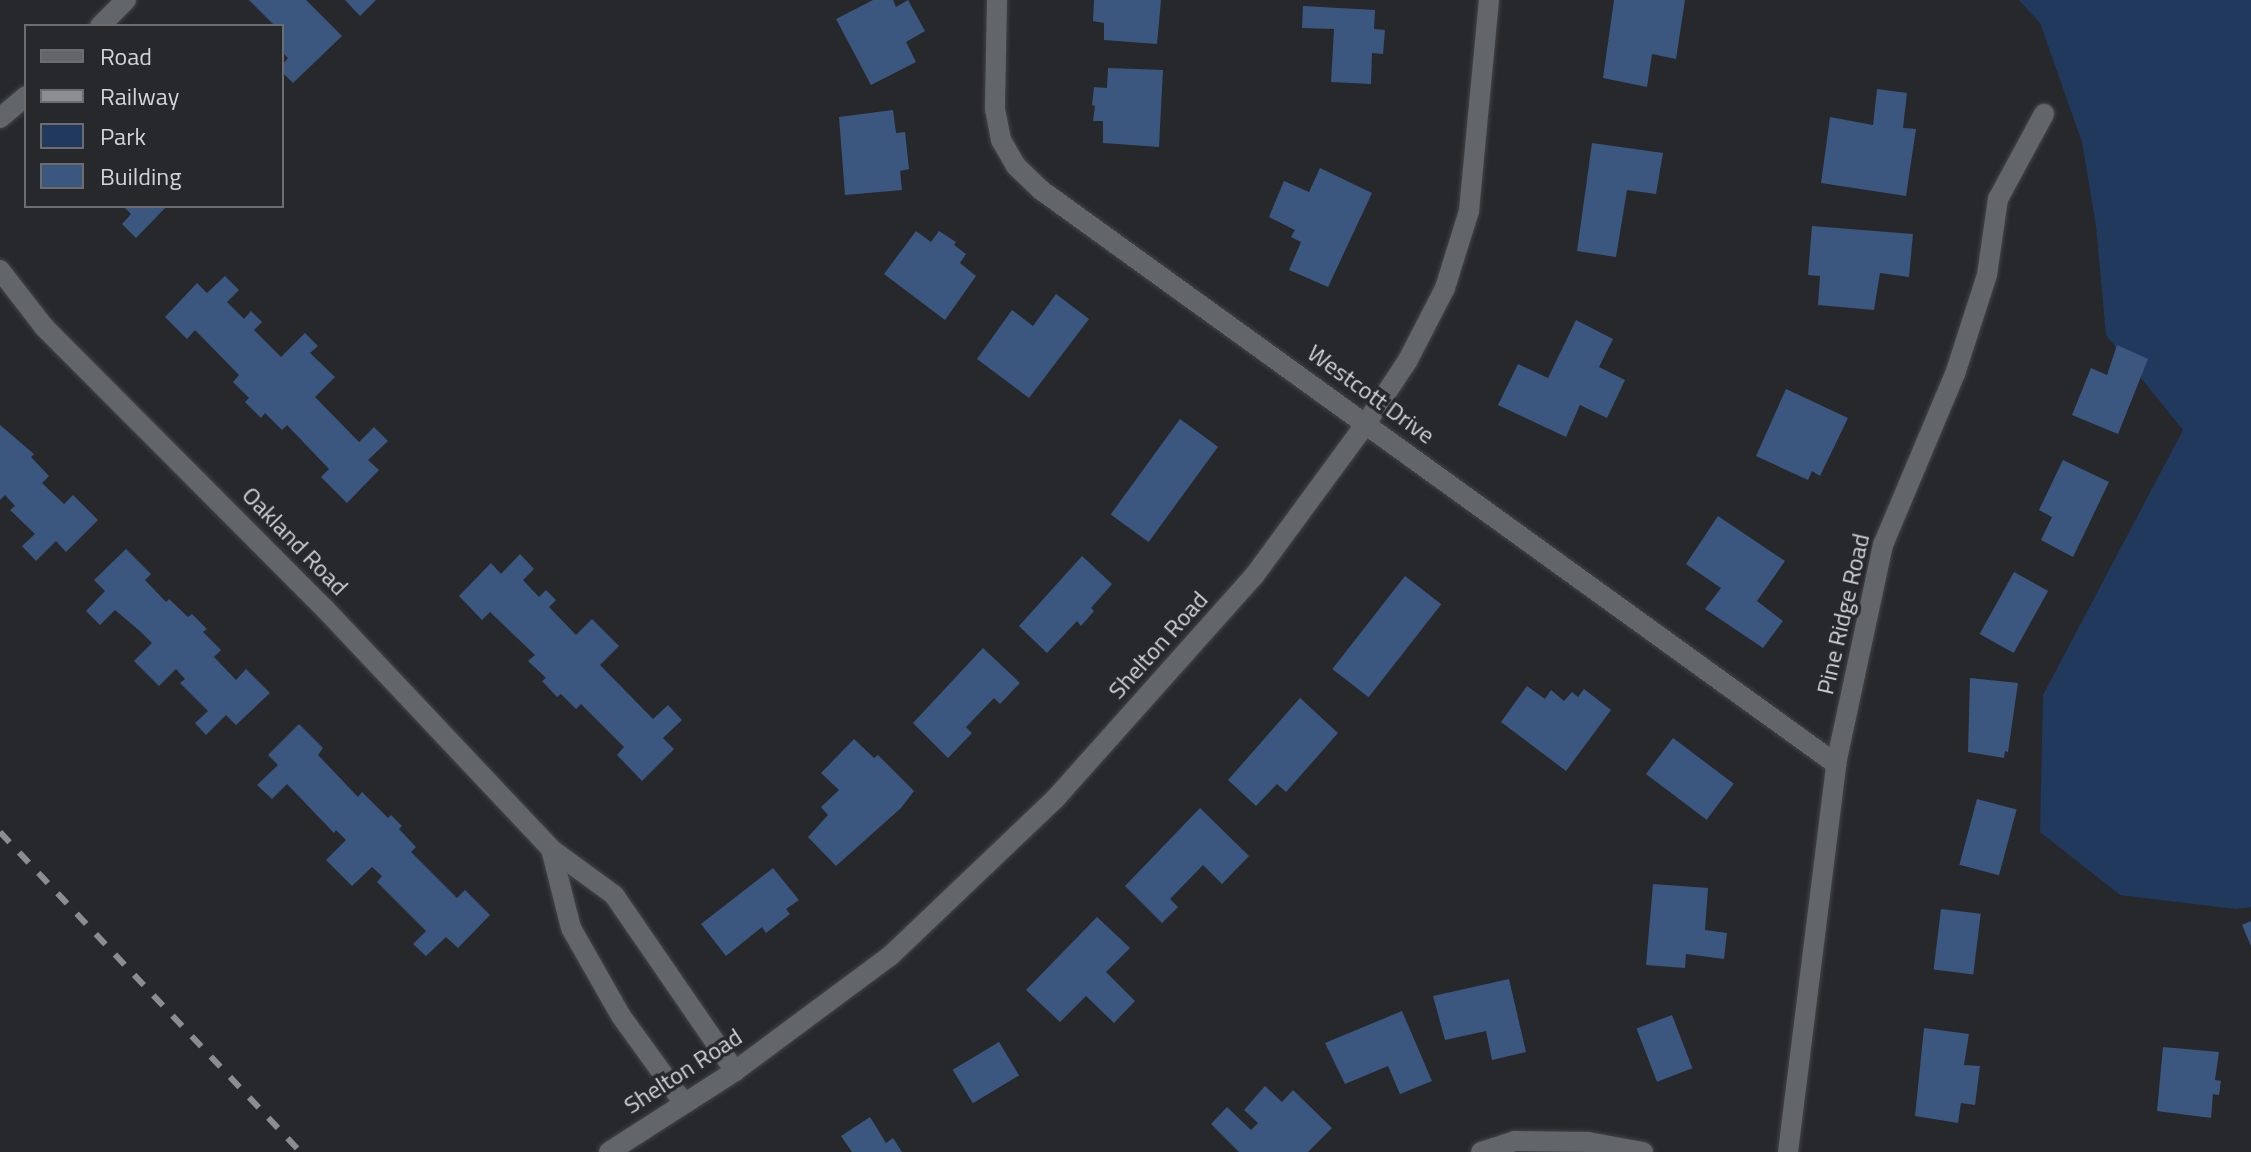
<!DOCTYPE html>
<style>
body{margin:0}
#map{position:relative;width:2251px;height:1152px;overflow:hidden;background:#26282c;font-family:"Titillium Web",sans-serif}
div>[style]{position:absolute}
.green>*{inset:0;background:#21395c}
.building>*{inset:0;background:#3b577f;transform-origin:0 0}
.roads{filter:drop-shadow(0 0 2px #424447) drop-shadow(0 0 2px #424447)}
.minor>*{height:20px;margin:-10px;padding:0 10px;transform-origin:10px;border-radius:10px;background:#626569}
.rail>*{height:6px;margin-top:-3px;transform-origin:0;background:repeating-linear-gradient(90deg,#8c8d91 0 14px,transparent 0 28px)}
span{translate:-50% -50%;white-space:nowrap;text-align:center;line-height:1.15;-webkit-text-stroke:7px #26282c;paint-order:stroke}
.street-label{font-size:24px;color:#d3d4d7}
.legend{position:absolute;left:24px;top:24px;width:260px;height:184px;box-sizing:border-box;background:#26282c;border:2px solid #6b6d70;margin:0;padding:10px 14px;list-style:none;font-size:24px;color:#d3d4d7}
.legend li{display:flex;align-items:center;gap:16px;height:40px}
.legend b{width:40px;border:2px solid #6b6d70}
</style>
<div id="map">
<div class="green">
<div style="clip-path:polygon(2019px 0,2251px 0,2251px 907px,2236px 909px,2120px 895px,2040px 832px,2043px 695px,2183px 430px,2106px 335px,2096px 226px,2082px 142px,2040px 23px)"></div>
</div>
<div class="building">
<div style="clip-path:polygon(249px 0,306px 0,342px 36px,293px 83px,282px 72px,282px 65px,288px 58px,282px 52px,282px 26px,275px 26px)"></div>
<div style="clip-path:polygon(345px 0,376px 0,360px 16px)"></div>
<div style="clip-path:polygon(873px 0,893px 0,896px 7px,908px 0,925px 31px,906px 42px,916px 62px,871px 85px,836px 19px)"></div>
<div style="clip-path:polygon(1094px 0,1161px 0,1157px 44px,1104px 40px,1104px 23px,1093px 21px)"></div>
<div style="clip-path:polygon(1614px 0,1685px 0,1676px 59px,1652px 54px,1647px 87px,1603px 78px)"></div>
<div style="clip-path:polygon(1303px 6px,1375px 10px,1374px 29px,1385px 30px,1383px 54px,1372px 53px,1371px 84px,1331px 82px,1334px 29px,1302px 28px)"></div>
<div style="clip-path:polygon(1108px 68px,1163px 70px,1159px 147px,1103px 143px,1103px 121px,1093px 121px,1095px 106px,1092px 105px,1094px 87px,1107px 88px)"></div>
<div style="clip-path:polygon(1877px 89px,1907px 93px,1903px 128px,1916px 129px,1906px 196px,1821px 183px,1830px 117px,1873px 125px)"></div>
<div style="clip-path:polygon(893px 110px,896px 133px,905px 132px,909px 169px,900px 171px,902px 190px,845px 195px,839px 117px)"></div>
<div style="clip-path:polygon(1592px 143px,1663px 153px,1656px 194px,1627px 190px,1616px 257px,1577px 251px)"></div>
<div style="clip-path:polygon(1320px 168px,1372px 193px,1328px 287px,1289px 270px,1301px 242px,1291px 237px,1295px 230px,1269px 217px,1284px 181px,1309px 192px)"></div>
<div style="clip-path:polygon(123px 206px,167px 206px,136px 238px,122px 224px,131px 214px)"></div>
<div style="clip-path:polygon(1812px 226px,1913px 234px,1909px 277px,1880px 273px,1874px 310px,1818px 305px,1820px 276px,1808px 275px)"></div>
<div style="clip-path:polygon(916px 231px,931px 242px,939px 231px,956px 242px,954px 245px,966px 254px,960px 263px,976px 276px,945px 320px,884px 274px)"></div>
<div style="clip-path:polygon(225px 276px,239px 290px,227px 302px,244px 319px,251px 311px,262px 322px,254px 330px,281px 357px,305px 333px,318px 346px,310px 353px,335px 377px,315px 397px,359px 442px,374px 427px,388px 441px,368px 460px,379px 470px,347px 503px,321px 477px,329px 469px,287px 425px,282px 430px,265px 413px,261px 418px,245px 402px,249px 398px,233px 382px,239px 375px,195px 330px,187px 339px,165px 317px,197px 283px,207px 293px)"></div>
<div style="clip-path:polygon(1056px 294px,1089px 319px,1029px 398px,977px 359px,1012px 310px,1033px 326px)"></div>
<div style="clip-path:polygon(1576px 320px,1613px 339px,1599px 367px,1625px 380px,1607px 418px,1580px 405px,1566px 437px,1498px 405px,1518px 364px,1548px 378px)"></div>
<div style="clip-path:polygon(2117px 345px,2148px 359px,2118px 434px,2072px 415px,2091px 368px,2107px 375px)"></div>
<div style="clip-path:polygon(1786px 389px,1848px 418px,1820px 476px,1812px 471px,1808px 480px,1756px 456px)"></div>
<div style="left:1180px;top:419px;width:47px;height:118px;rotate:36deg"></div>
<div style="clip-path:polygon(0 425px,34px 454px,31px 457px,49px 476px,42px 483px,64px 504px,73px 495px,98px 520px,66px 552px,56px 541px,36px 561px,22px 546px,35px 534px,10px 510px,15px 506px,5px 495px,0 500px)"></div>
<div style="clip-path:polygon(2063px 460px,2109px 482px,2073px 557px,2041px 540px,2052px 517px,2039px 510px)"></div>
<div style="clip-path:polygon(1718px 516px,1785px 561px,1757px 601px,1783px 621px,1763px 648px,1705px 609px,1721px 588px,1686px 564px)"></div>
<div style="clip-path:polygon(126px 549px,151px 574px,145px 580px,166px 602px,169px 599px,188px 617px,192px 614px,207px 629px,203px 632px,221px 650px,214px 657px,236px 680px,246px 669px,270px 693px,236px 725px,226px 715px,206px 735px,195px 723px,208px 711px,180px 683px,185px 679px,176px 669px,159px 686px,134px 661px,152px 643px,141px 632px,115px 610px,100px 625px,86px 611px,105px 591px,94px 580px)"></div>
<div style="clip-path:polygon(520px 554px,534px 569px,523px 580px,539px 597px,546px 590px,556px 600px,549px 607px,576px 635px,592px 619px,619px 646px,600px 665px,653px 719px,668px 705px,682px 720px,663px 738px,674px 749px,642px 781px,617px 755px,624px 747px,581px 704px,576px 709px,561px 694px,557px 697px,542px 681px,546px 678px,528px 661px,535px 655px,490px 612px,482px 620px,459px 596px,491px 563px,501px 574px)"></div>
<div style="clip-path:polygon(1082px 556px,1112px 584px,1091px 608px,1094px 611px,1081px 626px,1077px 621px,1047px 653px,1019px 626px)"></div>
<div style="left:2014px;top:572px;width:39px;height:71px;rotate:29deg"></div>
<div style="left:1405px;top:576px;width:46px;height:118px;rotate:38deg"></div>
<div style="clip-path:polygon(983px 648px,1020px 683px,1000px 704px,994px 698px,966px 727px,972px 733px,948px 758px,913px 723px)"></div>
<div style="clip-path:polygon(1970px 678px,2018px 683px,2008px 752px,2005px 751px,2004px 758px,1968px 752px)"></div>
<div style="clip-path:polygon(1527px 686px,1545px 699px,1551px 690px,1564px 701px,1572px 692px,1578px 697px,1584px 689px,1611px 710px,1566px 771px,1501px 722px)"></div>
<div style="clip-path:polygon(1300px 698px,1338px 733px,1286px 792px,1277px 784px,1256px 806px,1228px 780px)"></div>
<div style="clip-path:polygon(299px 724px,323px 748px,318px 755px,358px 797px,362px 792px,388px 818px,391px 815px,402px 826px,399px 829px,416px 847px,411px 852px,457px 898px,465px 890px,490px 915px,458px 948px,446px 937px,426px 956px,413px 944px,426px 931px,377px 882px,382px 876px,372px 867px,352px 886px,326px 860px,346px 840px,336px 830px,334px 833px,287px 784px,272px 799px,257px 785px,278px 765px,268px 755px)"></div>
<div style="left:1673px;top:738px;width:76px;height:45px;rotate:37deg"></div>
<div style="clip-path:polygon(854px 739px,874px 758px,878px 755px,914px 791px,901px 808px,836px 866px,808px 837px,828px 815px,821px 807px,839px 790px,821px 773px)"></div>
<div style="left:1977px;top:799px;width:41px;height:68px;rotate:15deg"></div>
<div style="clip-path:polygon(1200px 808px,1249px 856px,1222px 884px,1203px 865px,1170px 899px,1178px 907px,1162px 923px,1125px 886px)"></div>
<div style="clip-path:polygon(773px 868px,799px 900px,786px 909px,790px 914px,766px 933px,762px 927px,726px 956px,701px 924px)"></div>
<div style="clip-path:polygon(1653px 884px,1708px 888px,1705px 930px,1727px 933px,1724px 959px,1686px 954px,1685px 968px,1646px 965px)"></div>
<div style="left:1941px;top:909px;width:40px;height:61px;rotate:7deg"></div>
<div style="clip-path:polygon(1097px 917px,1130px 948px,1106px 972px,1135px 1001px,1114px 1023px,1086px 996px,1060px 1022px,1026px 990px)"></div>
<div style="clip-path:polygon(2251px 921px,2251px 946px,2242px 925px)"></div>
<div style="clip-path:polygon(1509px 979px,1526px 1052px,1492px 1060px,1486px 1031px,1445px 1040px,1433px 996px)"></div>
<div style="clip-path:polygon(1402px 1011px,1432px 1081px,1400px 1094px,1388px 1066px,1345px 1084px,1325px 1043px)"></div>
<div style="left:1672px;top:1015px;width:57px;height:38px;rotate:69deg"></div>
<div style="clip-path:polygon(1924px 1028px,1969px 1034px,1964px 1065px,1980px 1066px,1975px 1105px,1961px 1103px,1958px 1123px,1915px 1116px)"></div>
<div style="left:999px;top:1042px;width:39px;height:54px;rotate:59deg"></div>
<div style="clip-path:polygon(2163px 1047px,2219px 1052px,2215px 1080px,2221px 1081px,2219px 1095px,2213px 1094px,2211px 1118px,2157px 1111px)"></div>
<div style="clip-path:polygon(1265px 1086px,1282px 1102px,1293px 1090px,1332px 1128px,1308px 1152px,1239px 1152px,1211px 1124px,1227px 1107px,1251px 1130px,1258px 1123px,1244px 1110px)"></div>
<div style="clip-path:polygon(870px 1117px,886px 1143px,893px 1138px,902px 1152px,852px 1152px,841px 1136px)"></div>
</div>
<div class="roads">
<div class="minor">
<div style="left:997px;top:0;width:109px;rotate:91.1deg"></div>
<div style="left:995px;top:109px;width:32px;rotate:79deg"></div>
<div style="left:1001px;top:140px;width:30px;rotate:60deg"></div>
<div style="left:1016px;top:166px;width:35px;rotate:44deg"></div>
<div style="left:1041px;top:190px;width:981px;rotate:35.83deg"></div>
<div style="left:100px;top:26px;width:37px;rotate:-45deg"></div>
<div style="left:0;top:118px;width:34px;rotate:-40deg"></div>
<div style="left:0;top:270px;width:72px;rotate:52.3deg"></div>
<div style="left:44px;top:327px;width:398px;rotate:45.1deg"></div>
<div style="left:325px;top:609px;width:330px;rotate:46.7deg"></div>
<div style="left:551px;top:849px;width:78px;rotate:36.1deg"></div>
<div style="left:614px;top:895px;width:214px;rotate:55.5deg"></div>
<div style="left:551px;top:849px;width:81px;rotate:75.8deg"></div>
<div style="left:571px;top:928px;width:101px;rotate:60.4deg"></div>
<div style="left:621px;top:1016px;width:106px;rotate:54.2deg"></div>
<div style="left:609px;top:1152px;width:150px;rotate:-32.7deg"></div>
<div style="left:735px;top:1071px;width:193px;rotate:-36.6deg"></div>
<div style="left:890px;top:956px;width:229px;rotate:-43.6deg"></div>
<div style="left:1056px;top:798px;width:297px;rotate:-48.3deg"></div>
<div style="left:1254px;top:576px;width:191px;rotate:-53.7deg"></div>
<div style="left:1367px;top:422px;width:74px;rotate:-56.5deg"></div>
<div style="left:1408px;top:360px;width:81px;rotate:-62.8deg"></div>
<div style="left:1445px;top:288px;width:81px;rotate:-72.7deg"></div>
<div style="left:1469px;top:211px;width:212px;rotate:-84.6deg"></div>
<div style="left:1481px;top:1152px;width:35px;rotate:-18deg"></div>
<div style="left:1514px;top:1141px;width:74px;rotate:0.8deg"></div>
<div style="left:1588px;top:1142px;width:56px;rotate:10.3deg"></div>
<div style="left:1788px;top:1152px;width:391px;rotate:-82.9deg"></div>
<div style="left:1836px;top:764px;width:224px;rotate:-77.9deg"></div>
<div style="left:1883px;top:545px;width:186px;rotate:-67.2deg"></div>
<div style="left:1955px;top:374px;width:104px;rotate:-72.1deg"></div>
<div style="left:1987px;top:275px;width:77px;rotate:-81.8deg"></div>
<div style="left:1998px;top:199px;width:97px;rotate:-61.6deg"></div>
</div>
</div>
<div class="rail">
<div style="left:0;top:832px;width:439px;rotate:46.8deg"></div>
</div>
<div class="street-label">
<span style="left:1371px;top:394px;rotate:36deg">Westcott Drive</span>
<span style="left:295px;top:541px;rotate:46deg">Oakland Road</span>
<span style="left:1843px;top:614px;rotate:-77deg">Pine Ridge Road</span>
<span style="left:1158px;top:645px;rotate:-48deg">Shelton Road</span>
<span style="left:683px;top:1071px;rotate:-33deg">Shelton Road</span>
</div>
<ul class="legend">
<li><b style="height:10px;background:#626569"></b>Road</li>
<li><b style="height:10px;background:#8c8d91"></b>Railway</li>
<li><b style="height:22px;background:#21395c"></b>Park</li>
<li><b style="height:22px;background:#3b577f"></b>Building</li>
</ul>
</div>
